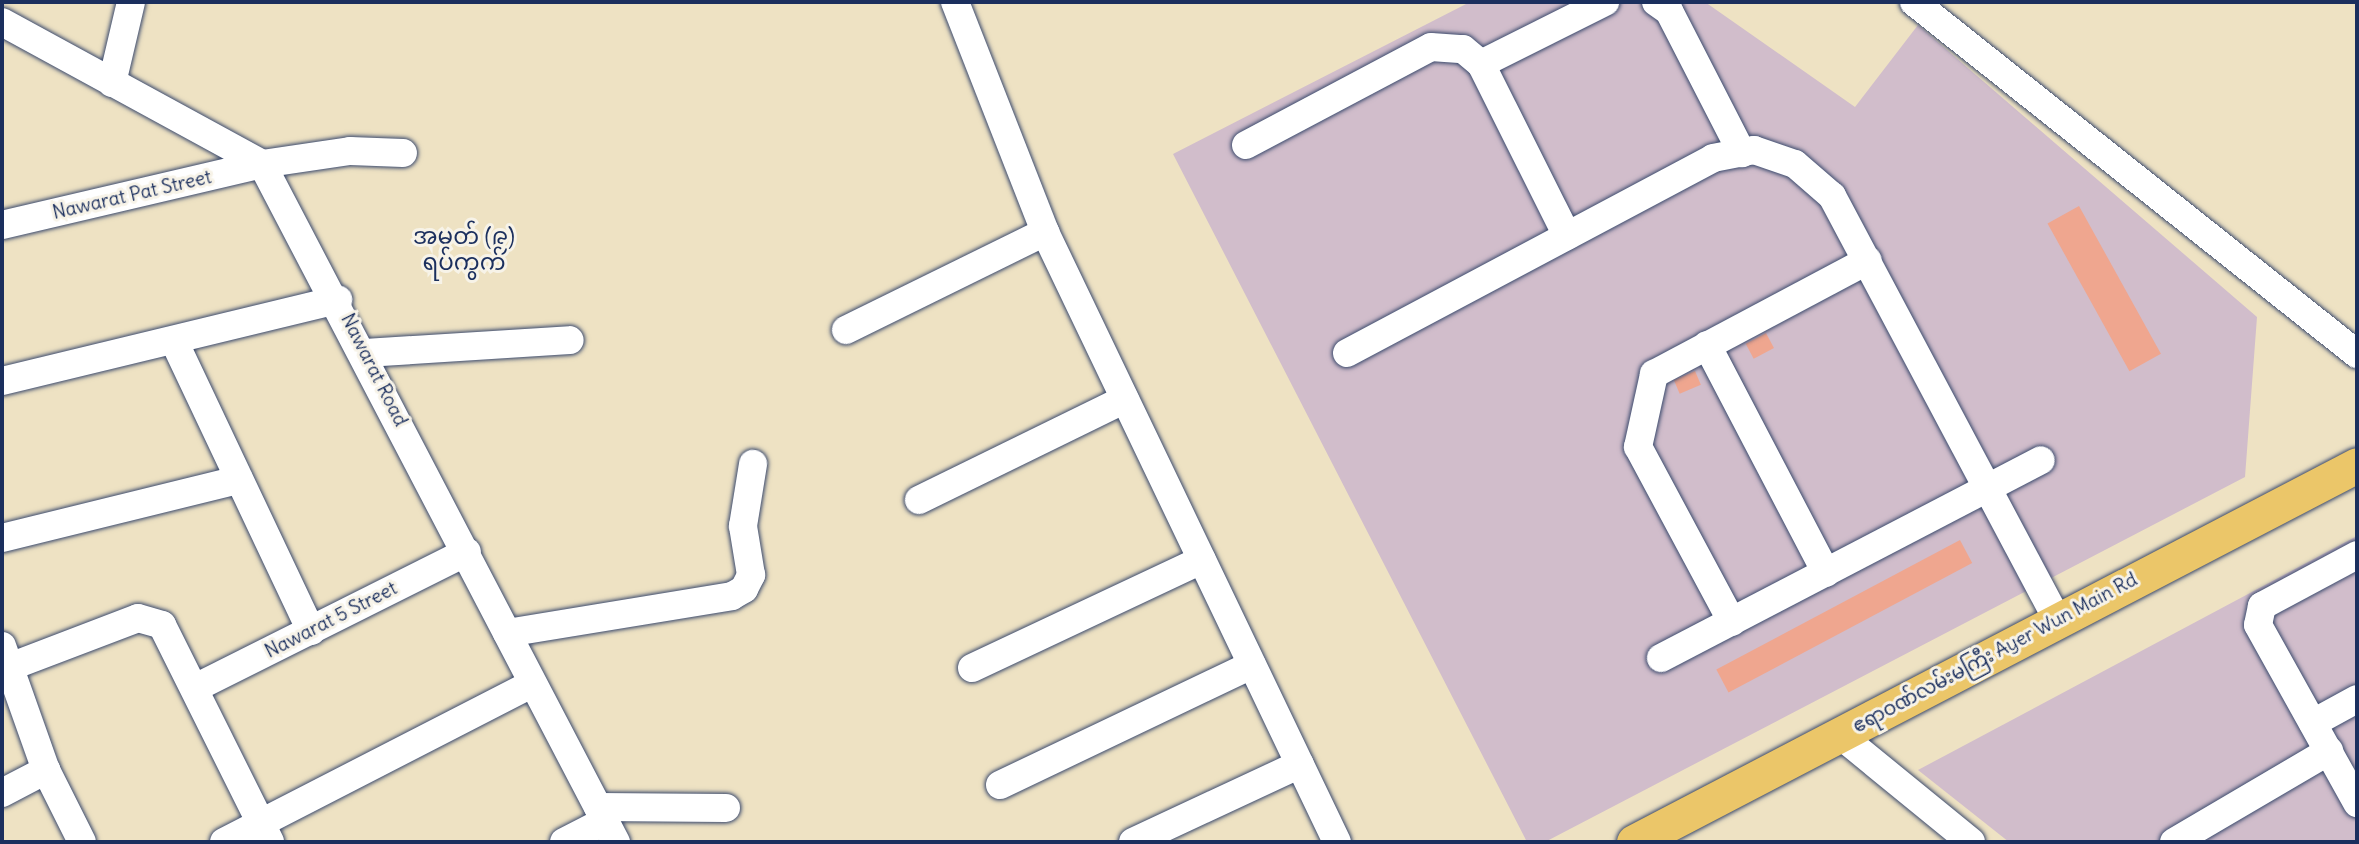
<!DOCTYPE html>
<meta charset="utf-8">
<style>
body{margin:0}
#map{position:relative;width:2359px;height:844px;overflow:hidden;background:#eee2c3;font-family:Delius,"Noto Sans Myanmar",sans-serif}
div>[style]{position:absolute}
.industrial>*{inset:0;background:#d1bdcb}
.building>*{inset:0;background:#efa68f;transform-origin:0 0}
.roads{filter:drop-shadow(0 0 2px #3b4a6d) drop-shadow(0 0 2px #3b4a6d)}
.minor>*{height:28px;margin:-14px;padding:0 14px;transform-origin:14px;border-radius:14px;background:#fff}
.major>*{height:35px;margin:-17.5px;padding:0 17.5px;transform-origin:17.5px;border-radius:17.5px;background:#ebc669}
span{translate:-50% -50%;white-space:nowrap;text-align:center;line-height:1.15;-webkit-text-stroke:6px #f7f3e8;paint-order:stroke}
.street-label{font-size:19px;color:#1b2f5e}
.quarter-label{font-size:23px;color:#1b2f5e}
.frame{position:absolute;inset:0;border:4px solid #1b2f5e;pointer-events:none}
</style>
<div id="map">
<div class="industrial">
<div style="clip-path:polygon(1470px 2px,1705px 2px,1855px 107px,1918px 25px,2257px 317px,2245px 477px,1545px 842px,1527px 842px,1173px 154px)"></div>
<div style="clip-path:polygon(2357px 536px,2357px 842px,2009px 842px,1918px 770px)"></div>
</div>
<div class="building">
<div style="left:2079px;top:206px;width:169px;height:36px;rotate:61deg"></div>
<div style="left:1766px;top:333px;width:17px;height:23px;rotate:62deg"></div>
<div style="left:1695px;top:371px;width:15px;height:23px;rotate:67deg"></div>
<div style="left:1960px;top:540px;width:26px;height:276px;rotate:62deg"></div>
</div>
<div class="roads">
<div class="minor">
<div style="left:955px;top:2px;width:247px;rotate:68.6deg"></div>
<div style="left:1045px;top:232px;width:676px;rotate:64.42deg"></div>
<div style="left:1656px;top:2px;width:16px;rotate:35deg"></div>
<div style="left:1669px;top:11px;width:160px;rotate:62.8deg"></div>
<div style="left:1914px;top:2px;width:566px;rotate:38.47deg"></div>
<div style="left:2px;top:22px;width:296px;rotate:28.6deg"></div>
<div style="left:262px;top:164px;width:765px;rotate:62.43deg"></div>
<div style="left:1481px;top:64px;width:139px;rotate:-26.6deg"></div>
<div style="left:112px;top:83px;width:83px;rotate:-76.8deg"></div>
<div style="left:1246px;top:145px;width:209px;rotate:-27.9deg"></div>
<div style="left:1431px;top:47px;width:32px;rotate:4deg"></div>
<div style="left:1463px;top:49px;width:23px;rotate:40deg"></div>
<div style="left:1481px;top:64px;width:192px;rotate:63.4deg"></div>
<div style="left:2px;top:225px;width:267px;rotate:-13.2deg"></div>
<div style="left:262px;top:164px;width:89px;rotate:-8.4deg"></div>
<div style="left:350px;top:151px;width:53px;rotate:2.2deg"></div>
<div style="left:846px;top:330px;width:222px;rotate:-26.2deg"></div>
<div style="left:174px;top:341px;width:321px;rotate:64.7deg"></div>
<div style="left:1707px;top:345px;width:257px;rotate:62.4deg"></div>
<div style="left:365px;top:353px;width:205px;rotate:-3.6deg"></div>
<div style="left:1347px;top:353px;width:415px;rotate:-28deg"></div>
<div style="left:1713px;top:158px;width:42px;rotate:-11deg"></div>
<div style="left:1754px;top:150px;width:43px;rotate:18.9deg"></div>
<div style="left:1795px;top:164px;width:49px;rotate:40.9deg"></div>
<div style="left:1832px;top:196px;width:479px;rotate:62deg"></div>
<div style="left:2px;top:381px;width:346px;rotate:-13.6deg"></div>
<div style="left:919px;top:500px;width:229px;rotate:-26.1deg"></div>
<div style="left:2px;top:538px;width:244px;rotate:-13.8deg"></div>
<div style="left:2357px;top:555px;width:108px;rotate:151.8deg"></div>
<div style="left:2262px;top:606px;width:19px;rotate:102deg"></div>
<div style="left:2258px;top:625px;width:204px;rotate:60.9deg"></div>
<div style="left:1732px;top:622px;width:199px;rotate:-118.2deg"></div>
<div style="left:1638px;top:447px;width:75px;rotate:-77.6deg"></div>
<div style="left:1654px;top:374px;width:242px;rotate:-28deg"></div>
<div style="left:507px;top:633px;width:228px;rotate:-9.3deg"></div>
<div style="left:732px;top:596px;width:14px;rotate:-30deg"></div>
<div style="left:744px;top:589px;width:16px;rotate:-63deg"></div>
<div style="left:751px;top:575px;width:50px;rotate:-99.3deg"></div>
<div style="left:743px;top:526px;width:63px;rotate:-80.8deg"></div>
<div style="left:2px;top:646px;width:132px;rotate:70.5deg"></div>
<div style="left:46px;top:770px;width:80px;rotate:63.4deg"></div>
<div style="left:1661px;top:658px;width:428px;rotate:-27.5deg"></div>
<div style="left:7px;top:668px;width:140px;rotate:-20.9deg"></div>
<div style="left:138px;top:618px;width:25px;rotate:16deg"></div>
<div style="left:162px;top:625px;width:242px;rotate:63.5deg"></div>
<div style="left:972px;top:668px;width:254px;rotate:-25.2deg"></div>
<div style="left:195px;top:688px;width:304px;rotate:-26.6deg"></div>
<div style="left:2313px;top:723px;width:50px;rotate:-28.6deg"></div>
<div style="left:1840px;top:735px;width:169px;rotate:39.2deg"></div>
<div style="left:1000px;top:785px;width:279px;rotate:-25.5deg"></div>
<div style="left:2px;top:793px;width:50px;rotate:-27.6deg"></div>
<div style="left:598px;top:807px;width:128px;rotate:0.4deg"></div>
<div style="left:224px;top:842px;width:346px;rotate:-27.2deg"></div>
<div style="left:564px;top:842px;width:46px;rotate:-27.1deg"></div>
<div style="left:1133px;top:842px;width:184px;rotate:-25deg"></div>
<div style="left:2174px;top:842px;width:180px;rotate:-30.4deg"></div>
</div>
<div class="major">
<div style="left:1634px;top:842px;width:815px;rotate:-27.54deg"></div>
</div>
</div>
<div class="street-label">
<span style="left:132px;top:195px;rotate:-13deg">Nawarat Pat Street</span>
<span style="left:374px;top:370px;rotate:63deg">Nawarat Road</span>
<span style="left:331px;top:620px;rotate:-27deg">Nawarat 5 Street</span>
<span style="left:1995px;top:653px;rotate:-28deg">ဧရာဝဏ်လမ်းမကြီး Ayer Wun Main Rd</span>
</div>
<div class="quarter-label">
<span style="left:464px;top:249px">အမှတ် (၉)<br>ရပ်ကွက်</span>
</div>
<div class="frame"></div>
</div>
